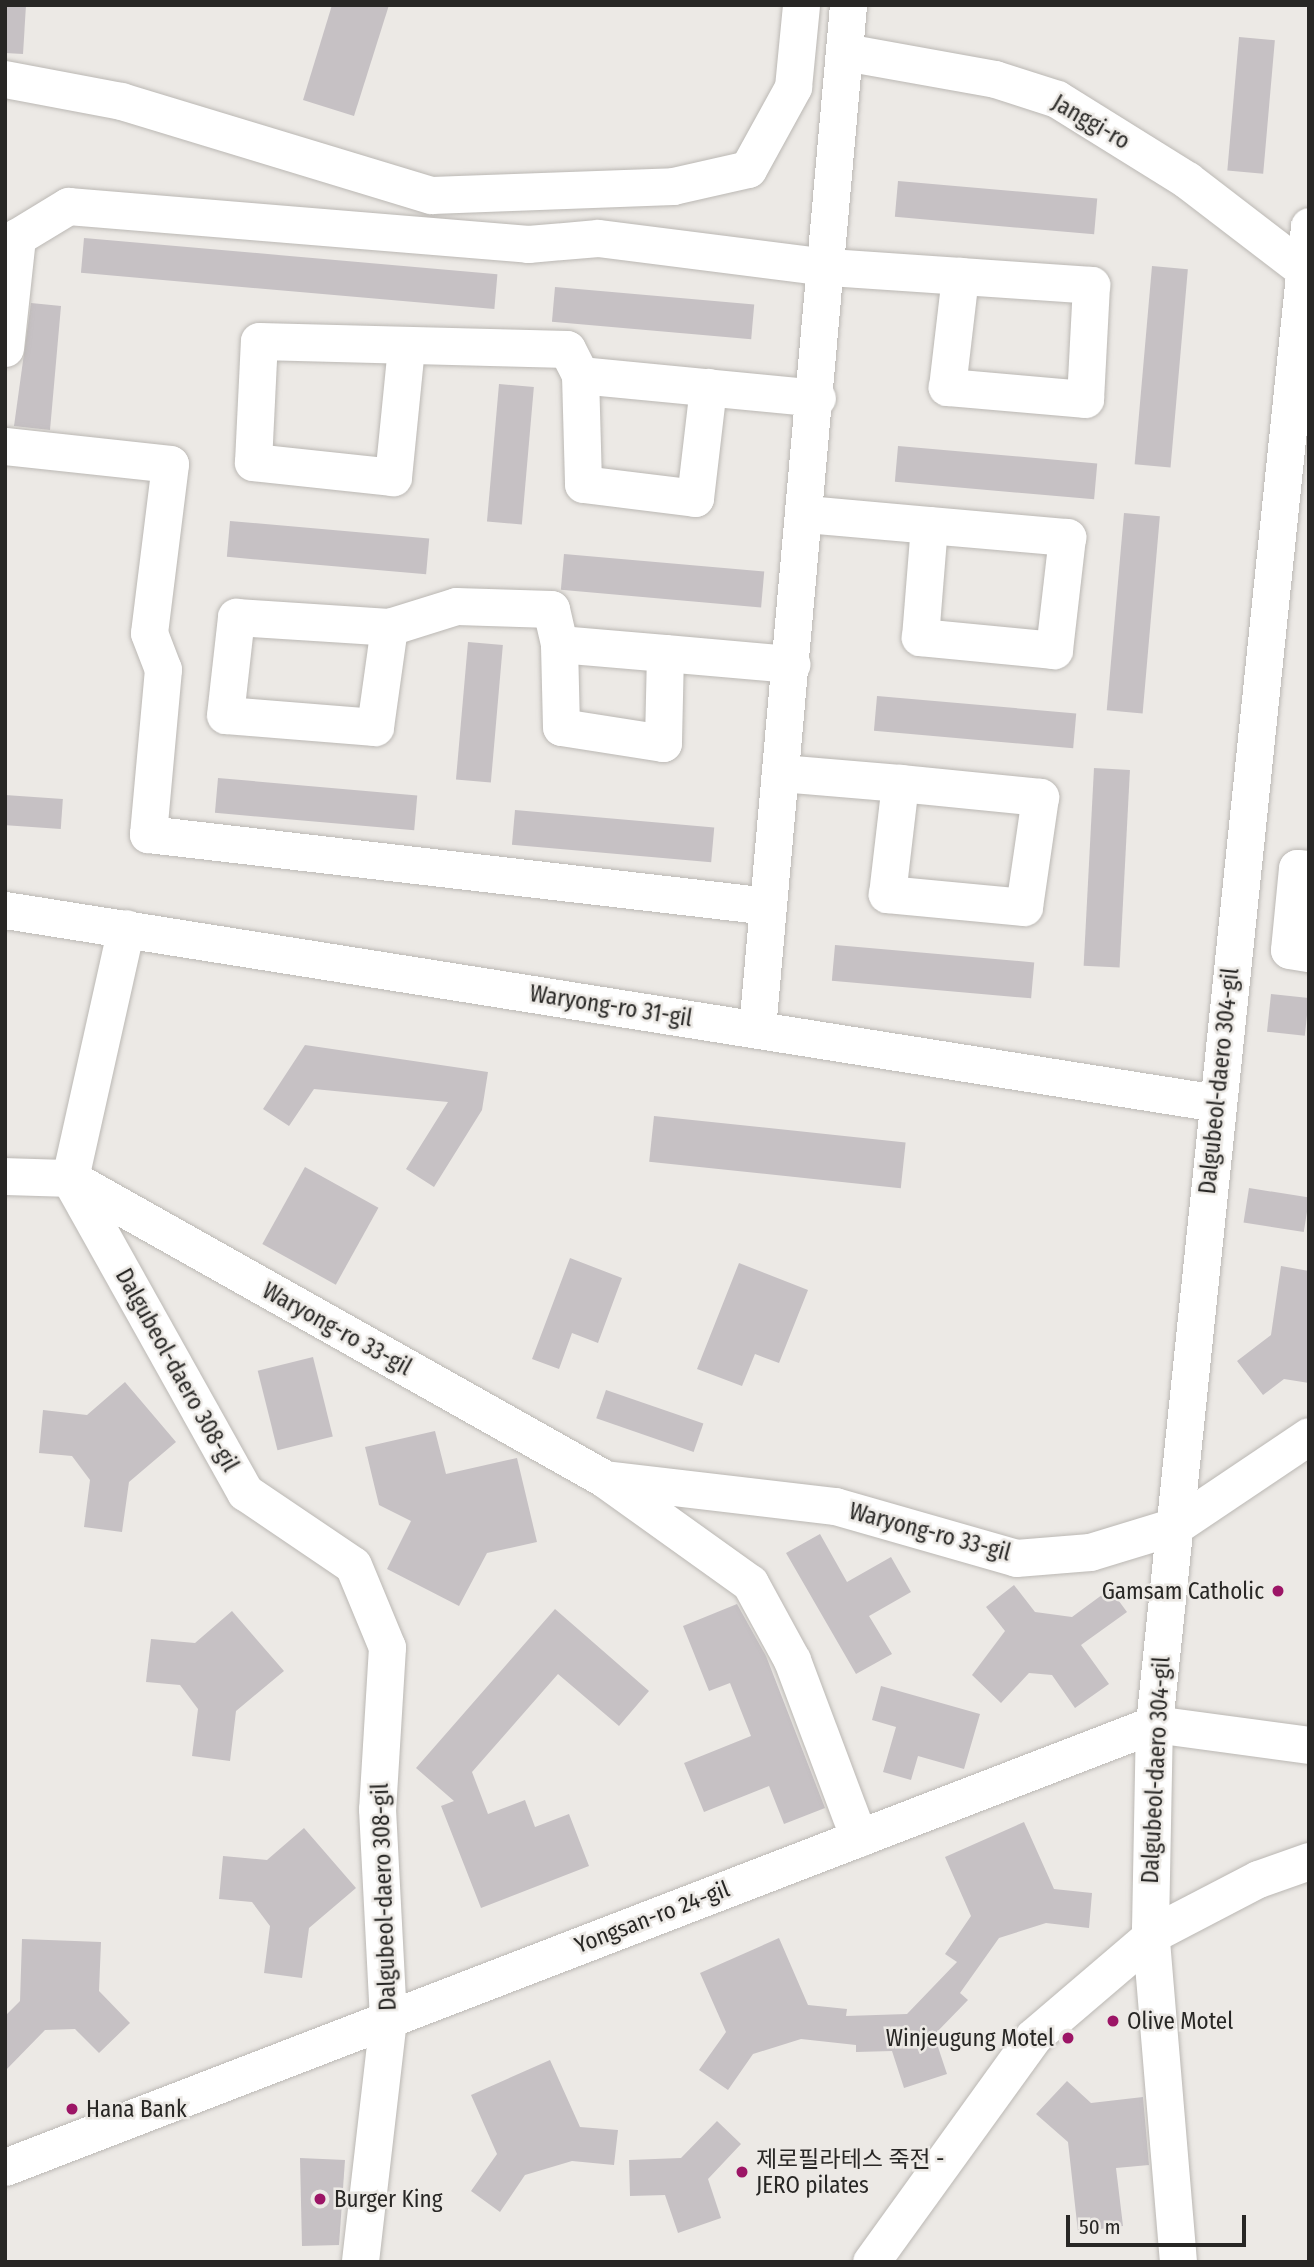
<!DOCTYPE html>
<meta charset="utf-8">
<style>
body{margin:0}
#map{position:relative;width:1314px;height:2267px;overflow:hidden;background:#ece9e5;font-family:"Fira Sans Condensed","Noto Sans KR",sans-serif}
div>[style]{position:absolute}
.building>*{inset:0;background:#c6c1c4;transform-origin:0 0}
.roads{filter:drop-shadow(0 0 2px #bbb8b4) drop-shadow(0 0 2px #bbb8b4)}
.minor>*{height:37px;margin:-18.5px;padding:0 18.5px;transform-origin:18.5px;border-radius:18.5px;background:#fff}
.dots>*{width:19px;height:19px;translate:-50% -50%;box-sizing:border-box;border:4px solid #ece9e5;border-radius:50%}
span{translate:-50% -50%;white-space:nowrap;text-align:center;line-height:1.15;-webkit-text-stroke:5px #ece9e5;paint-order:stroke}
.street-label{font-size:23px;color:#282725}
.poi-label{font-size:23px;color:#282725}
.right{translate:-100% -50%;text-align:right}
.left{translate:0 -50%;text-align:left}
.frame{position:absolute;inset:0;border:7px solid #282725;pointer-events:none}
.scale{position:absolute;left:1066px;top:2215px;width:180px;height:32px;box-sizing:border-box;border:4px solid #282725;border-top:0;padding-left:9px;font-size:21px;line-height:24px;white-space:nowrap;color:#282725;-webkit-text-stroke:5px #ece9e5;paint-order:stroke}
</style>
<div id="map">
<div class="building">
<div style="clip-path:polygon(5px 5px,26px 5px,23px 54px,5px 53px)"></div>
<div style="clip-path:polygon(332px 5px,389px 5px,354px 116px,303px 100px)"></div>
<div style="left:1239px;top:37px;width:36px;height:134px;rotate:5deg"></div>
<div style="left:898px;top:181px;width:200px;height:36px;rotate:5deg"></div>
<div style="left:84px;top:238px;width:415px;height:35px;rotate:5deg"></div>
<div style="left:1152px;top:266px;width:36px;height:199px;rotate:5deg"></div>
<div style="left:555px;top:287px;width:200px;height:35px;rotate:5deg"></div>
<div style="clip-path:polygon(31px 303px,61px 306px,50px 430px,14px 426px)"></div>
<div style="left:499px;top:384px;width:35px;height:138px;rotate:5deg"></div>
<div style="left:898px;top:446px;width:200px;height:36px;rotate:5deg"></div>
<div style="left:1124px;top:513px;width:36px;height:198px;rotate:5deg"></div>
<div style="left:230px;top:521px;width:200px;height:36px;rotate:5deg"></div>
<div style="left:564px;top:554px;width:201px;height:36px;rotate:5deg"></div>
<div style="left:468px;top:642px;width:35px;height:138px;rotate:5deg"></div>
<div style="left:877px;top:696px;width:200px;height:35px;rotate:5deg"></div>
<div style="left:1094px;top:768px;width:36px;height:198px;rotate:3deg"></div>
<div style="left:218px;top:778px;width:200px;height:35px;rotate:5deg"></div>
<div style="left:5px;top:795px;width:58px;height:30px;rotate:4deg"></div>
<div style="left:515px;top:810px;width:200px;height:35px;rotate:5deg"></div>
<div style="left:835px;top:945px;width:200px;height:36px;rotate:5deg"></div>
<div style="left:1271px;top:994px;width:38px;height:38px;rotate:6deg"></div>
<div style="clip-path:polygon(305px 1045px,488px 1072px,482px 1110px,434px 1187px,406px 1169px,448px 1102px,314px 1089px,289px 1126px,263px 1109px)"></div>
<div style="left:654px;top:1116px;width:253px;height:46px;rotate:6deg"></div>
<div style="left:305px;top:1167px;width:84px;height:88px;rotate:29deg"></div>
<div style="left:1249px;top:1188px;width:61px;height:35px;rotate:9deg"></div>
<div style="clip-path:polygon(570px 1258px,622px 1278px,598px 1343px,572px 1333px,559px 1369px,532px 1359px)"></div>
<div style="clip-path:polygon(739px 1263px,808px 1290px,779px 1363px,755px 1354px,742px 1386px,697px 1369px)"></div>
<div style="clip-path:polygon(1281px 1266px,1309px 1271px,1309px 1383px,1284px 1379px,1263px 1395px,1237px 1361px,1271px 1335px)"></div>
<div style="left:313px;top:1357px;width:82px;height:57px;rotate:76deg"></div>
<div style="clip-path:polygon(125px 1382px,176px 1442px,129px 1482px,122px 1532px,84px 1527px,90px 1480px,72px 1456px,39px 1453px,43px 1410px,87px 1415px)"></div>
<div style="left:606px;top:1390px;width:103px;height:30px;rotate:19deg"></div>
<div style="clip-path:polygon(435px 1431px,446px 1474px,517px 1458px,537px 1542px,487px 1553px,459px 1606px,387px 1569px,411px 1521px,379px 1505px,365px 1447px)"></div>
<div style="clip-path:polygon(820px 1534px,847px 1582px,891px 1557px,911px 1592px,869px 1616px,892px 1654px,856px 1674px,786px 1553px)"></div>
<div style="clip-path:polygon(1014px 1585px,1035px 1612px,1072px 1617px,1110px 1589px,1127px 1612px,1081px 1645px,1109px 1684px,1075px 1708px,1052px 1675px,1029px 1673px,1001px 1703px,972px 1675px,1005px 1631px,986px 1607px)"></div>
<div style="clip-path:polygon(737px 1604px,766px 1656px,825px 1808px,784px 1824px,769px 1786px,704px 1812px,684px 1763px,751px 1736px,730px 1683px,709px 1691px,683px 1626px)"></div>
<div style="clip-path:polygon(555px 1609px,649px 1691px,619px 1726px,558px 1674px,472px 1772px,488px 1814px,525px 1800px,535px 1827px,569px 1814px,589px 1866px,481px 1908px,441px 1806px,454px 1801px,416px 1768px)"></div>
<div style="clip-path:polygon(232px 1611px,284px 1671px,236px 1711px,230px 1761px,192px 1756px,198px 1709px,180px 1685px,146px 1682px,151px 1639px,195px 1643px)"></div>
<div style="clip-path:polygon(881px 1686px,980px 1714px,964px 1769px,918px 1756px,911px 1780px,883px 1772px,896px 1727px,872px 1720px)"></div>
<div style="clip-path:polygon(1024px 1822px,1054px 1889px,1092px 1893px,1089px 1928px,1046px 1923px,999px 1938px,960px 1993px,968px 2000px,934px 2035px,947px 2074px,904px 2088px,892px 2051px,856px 2052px,856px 2045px,801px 2039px,753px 2054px,728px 2090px,699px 2070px,726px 2032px,700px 1973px,779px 1938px,808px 2005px,847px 2009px,846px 2016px,907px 2014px,957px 1962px,945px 1954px,971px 1916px,945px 1857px)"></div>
<div style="clip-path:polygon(304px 1828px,356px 1888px,309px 1928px,302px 1978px,264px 1973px,270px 1926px,252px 1902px,219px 1899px,223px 1856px,267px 1860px)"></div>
<div style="clip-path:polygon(22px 1939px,101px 1942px,99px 1991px,130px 2023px,99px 2053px,75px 2029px,45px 2030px,5px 2071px,5px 2016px,20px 2001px)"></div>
<div style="clip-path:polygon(550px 2060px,580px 2127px,618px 2130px,614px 2165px,572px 2161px,525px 2175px,500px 2212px,471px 2191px,497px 2154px,471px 2095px)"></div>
<div style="clip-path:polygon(1067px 2081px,1091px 2103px,1143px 2097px,1149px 2165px,1116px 2168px,1123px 2226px,1078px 2232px,1068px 2142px,1036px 2114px)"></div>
<div style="clip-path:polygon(717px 2121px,741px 2144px,708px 2179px,721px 2218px,678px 2233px,665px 2195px,630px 2196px,629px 2160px,681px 2158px)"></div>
<div style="clip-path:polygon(300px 2158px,345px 2160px,339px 2245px,302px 2246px)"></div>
</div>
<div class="roads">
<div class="minor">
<div style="left:845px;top:52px;width:152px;rotate:10.2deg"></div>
<div style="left:995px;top:79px;width:65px;rotate:17.9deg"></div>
<div style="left:1057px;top:99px;width:153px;rotate:31.9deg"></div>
<div style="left:1187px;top:180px;width:146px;rotate:37.5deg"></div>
<div style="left:5px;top:79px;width:118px;rotate:10.7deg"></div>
<div style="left:121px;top:101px;width:324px;rotate:16.9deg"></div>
<div style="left:431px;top:195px;width:242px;rotate:-2.1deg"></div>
<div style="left:673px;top:186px;width:77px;rotate:-12.8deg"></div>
<div style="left:748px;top:169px;width:94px;rotate:-61.2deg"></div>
<div style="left:793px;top:87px;width:82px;rotate:-84.4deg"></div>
<div style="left:406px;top:347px;width:131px;rotate:95.7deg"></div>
<div style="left:393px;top:477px;width:141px;rotate:-173.9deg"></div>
<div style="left:253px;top:462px;width:121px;rotate:-87.2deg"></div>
<div style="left:259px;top:341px;width:308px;rotate:1.5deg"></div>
<div style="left:567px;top:349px;width:29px;rotate:63deg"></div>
<div style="left:580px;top:375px;width:238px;rotate:5.5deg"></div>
<div style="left:5px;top:348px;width:112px;rotate:-83.8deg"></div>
<div style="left:17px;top:237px;width:60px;rotate:-31.3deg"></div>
<div style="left:68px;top:206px;width:462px;rotate:4.7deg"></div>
<div style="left:528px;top:244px;width:70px;rotate:-4.9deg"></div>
<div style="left:598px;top:238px;width:233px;rotate:7.2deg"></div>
<div style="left:829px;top:267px;width:263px;rotate:3.9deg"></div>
<div style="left:1091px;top:285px;width:114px;rotate:93deg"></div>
<div style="left:1085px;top:399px;width:139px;rotate:-175deg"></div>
<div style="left:947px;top:387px;width:112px;rotate:-83.3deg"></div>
<div style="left:580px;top:375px;width:109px;rotate:88.4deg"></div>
<div style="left:583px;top:484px;width:113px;rotate:7.1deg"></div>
<div style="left:695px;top:498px;width:112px;rotate:-83.3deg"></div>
<div style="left:5px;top:446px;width:166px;rotate:6.2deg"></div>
<div style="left:170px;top:464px;width:170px;rotate:97.1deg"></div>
<div style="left:149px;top:633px;width:39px;rotate:69deg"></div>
<div style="left:163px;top:669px;width:166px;rotate:95.2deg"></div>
<div style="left:148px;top:834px;width:624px;rotate:6.62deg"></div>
<div style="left:806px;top:514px;width:123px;rotate:5.1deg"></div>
<div style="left:929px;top:525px;width:139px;rotate:5deg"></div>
<div style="left:1067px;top:537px;width:114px;rotate:96.6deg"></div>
<div style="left:1054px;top:650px;width:135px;rotate:-174.5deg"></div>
<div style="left:920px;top:637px;width:112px;rotate:-85.4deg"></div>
<div style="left:389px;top:627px;width:101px;rotate:98deg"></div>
<div style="left:375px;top:727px;width:150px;rotate:-175.4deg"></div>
<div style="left:225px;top:715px;width:99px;rotate:-83.6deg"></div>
<div style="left:236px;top:617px;width:153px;rotate:3.7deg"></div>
<div style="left:389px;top:627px;width:70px;rotate:-17.4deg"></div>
<div style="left:456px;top:606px;width:95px;rotate:1.8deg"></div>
<div style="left:551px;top:609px;width:36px;rotate:77deg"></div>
<div style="left:665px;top:653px;width:90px;rotate:91.3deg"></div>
<div style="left:663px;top:743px;width:103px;rotate:-171.1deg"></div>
<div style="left:561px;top:727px;width:83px;rotate:-91.4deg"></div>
<div style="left:559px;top:644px;width:106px;rotate:4.9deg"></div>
<div style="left:665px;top:653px;width:127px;rotate:5deg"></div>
<div style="left:781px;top:773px;width:119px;rotate:4.8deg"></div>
<div style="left:900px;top:783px;width:141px;rotate:5.7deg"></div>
<div style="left:1040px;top:797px;width:111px;rotate:98.3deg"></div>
<div style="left:1024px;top:907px;width:138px;rotate:-174.6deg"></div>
<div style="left:887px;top:894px;width:112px;rotate:-83.3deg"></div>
<div style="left:1309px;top:869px;width:12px;rotate:-175deg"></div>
<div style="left:1297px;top:868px;width:82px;rotate:95.6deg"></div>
<div style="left:1289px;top:950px;width:20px;rotate:9deg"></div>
<div style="left:5px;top:910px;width:1227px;rotate:9.05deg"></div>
<div style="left:757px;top:1029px;width:1028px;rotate:-84.92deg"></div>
<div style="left:5px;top:1176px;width:65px;rotate:1.8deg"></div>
<div style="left:70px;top:1178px;width:614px;rotate:29.36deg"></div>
<div style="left:605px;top:1479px;width:232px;rotate:6.7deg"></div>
<div style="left:835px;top:1506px;width:188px;rotate:16deg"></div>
<div style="left:1016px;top:1558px;width:74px;rotate:-4.6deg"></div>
<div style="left:1090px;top:1552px;width:89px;rotate:-17deg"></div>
<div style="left:1175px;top:1526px;width:161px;rotate:-33.9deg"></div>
<div style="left:70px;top:1178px;width:256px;rotate:-77.4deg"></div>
<div style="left:70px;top:1179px;width:359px;rotate:60.8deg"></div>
<div style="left:245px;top:1492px;width:130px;rotate:34.1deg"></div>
<div style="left:353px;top:1565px;width:89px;rotate:67.5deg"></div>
<div style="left:387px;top:1647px;width:162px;rotate:93.5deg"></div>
<div style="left:377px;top:1809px;width:210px;rotate:87deg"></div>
<div style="left:388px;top:2019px;width:245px;rotate:96.6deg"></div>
<div style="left:606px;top:1480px;width:177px;rotate:35.6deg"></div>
<div style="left:750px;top:1583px;width:88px;rotate:61.4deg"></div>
<div style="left:792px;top:1660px;width:190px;rotate:69.4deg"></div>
<div style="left:5px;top:2167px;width:1231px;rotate:-21.08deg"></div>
<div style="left:1154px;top:1724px;width:156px;rotate:7.7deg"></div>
<div style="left:871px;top:2262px;width:277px;rotate:-54.2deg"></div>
<div style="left:1033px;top:2037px;width:162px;rotate:-40.5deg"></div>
<div style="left:1156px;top:1932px;width:115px;rotate:-27.5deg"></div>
<div style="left:1258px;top:1879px;width:54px;rotate:-19.4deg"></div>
<div style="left:1178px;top:2262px;width:335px;rotate:-94.8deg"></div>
<div style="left:1150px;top:1928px;width:204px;rotate:-88.9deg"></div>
<div style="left:1154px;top:1724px;width:1506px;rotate:-84.09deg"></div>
</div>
</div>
<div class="dots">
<div style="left:1278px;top:1591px;background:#9c1566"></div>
<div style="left:1113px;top:2021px;background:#9c1566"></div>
<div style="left:1068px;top:2038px;background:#9c1566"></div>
<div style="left:72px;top:2109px;background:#9c1566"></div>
<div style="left:742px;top:2172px;background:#9c1566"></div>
<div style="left:320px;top:2199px;background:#9c1566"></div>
</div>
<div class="street-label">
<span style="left:1091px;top:122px;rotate:30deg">Janggi-ro</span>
<span style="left:611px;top:1006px;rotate:9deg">Waryong-ro 31-gil</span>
<span style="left:1219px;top:1081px;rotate:-84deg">Dalgubeol-daero 304-gil</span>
<span style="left:337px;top:1329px;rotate:29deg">Waryong-ro 33-gil</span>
<span style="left:177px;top:1370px;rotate:61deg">Dalgubeol-daero 308-gil</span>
<span style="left:930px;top:1532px;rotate:15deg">Waryong-ro 33-gil</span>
<span style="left:1156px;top:1770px;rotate:-87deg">Dalgubeol-daero 304-gil</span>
<span style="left:384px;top:1897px;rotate:-92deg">Dalgubeol-daero 308-gil</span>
<span style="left:652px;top:1917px;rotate:-21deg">Yongsan-ro 24-gil</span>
</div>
<div class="poi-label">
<span class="right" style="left:1264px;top:1591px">Gamsam Catholic</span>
<span class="left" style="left:1127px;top:2021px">Olive Motel</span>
<span class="right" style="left:1054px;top:2038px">Winjeugung Motel</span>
<span class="left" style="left:86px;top:2109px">Hana Bank</span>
<span class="left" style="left:756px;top:2172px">제로필라테스 죽전 -<br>JERO pilates</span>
<span class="left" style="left:334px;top:2199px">Burger King</span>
</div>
<div class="frame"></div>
<div class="scale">50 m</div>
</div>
